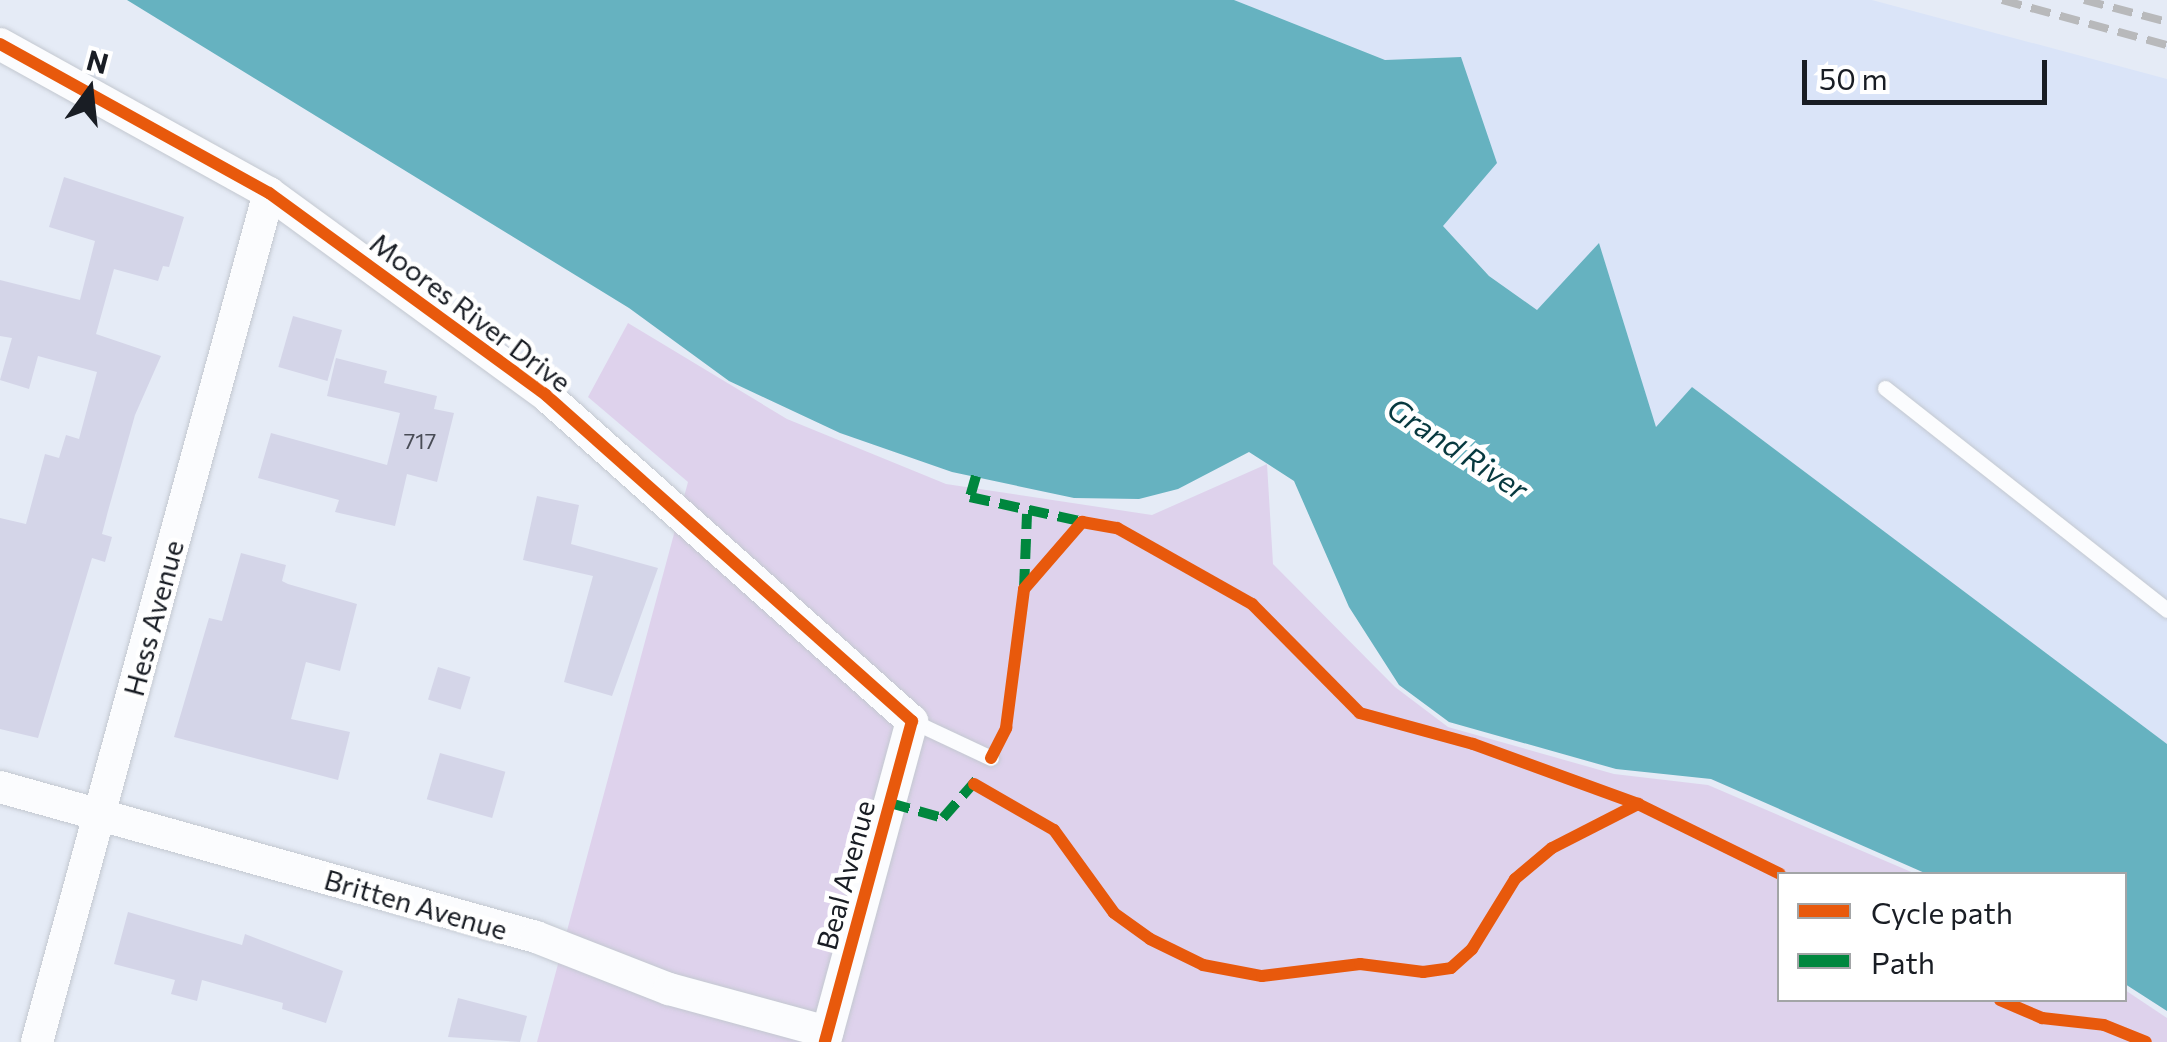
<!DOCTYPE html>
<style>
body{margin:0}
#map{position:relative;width:2167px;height:1042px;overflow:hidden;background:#e5ebf6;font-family:Commissioner,sans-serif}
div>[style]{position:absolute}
.built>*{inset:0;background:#dae4f8}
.green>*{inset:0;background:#ded2ec}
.water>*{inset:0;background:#66b2c0}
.building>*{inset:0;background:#d4d5e8;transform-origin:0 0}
.roads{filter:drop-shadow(0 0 2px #c3c8d0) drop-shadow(0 0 2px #c3c8d0)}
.lane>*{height:15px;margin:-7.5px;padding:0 7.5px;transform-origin:7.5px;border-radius:7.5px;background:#fbfcfe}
.street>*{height:32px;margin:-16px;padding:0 16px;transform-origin:16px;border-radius:16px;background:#fbfcfe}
.rail>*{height:8px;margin-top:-4px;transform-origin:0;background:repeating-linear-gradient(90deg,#b8b9bb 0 20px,transparent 0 30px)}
.quiet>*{height:10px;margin-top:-5px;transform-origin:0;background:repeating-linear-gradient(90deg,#00873e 0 20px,transparent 0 30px)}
.cycleway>*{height:12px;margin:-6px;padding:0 6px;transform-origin:6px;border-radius:6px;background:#e8590c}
span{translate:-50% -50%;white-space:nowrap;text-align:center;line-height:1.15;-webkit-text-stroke:9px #fff;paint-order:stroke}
.number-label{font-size:22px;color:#494c56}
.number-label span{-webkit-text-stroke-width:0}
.street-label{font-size:28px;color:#191d24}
.water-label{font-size:30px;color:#07393f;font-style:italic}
.legend{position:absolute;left:1777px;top:872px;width:350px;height:130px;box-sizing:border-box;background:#fff;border:2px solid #a3a5a7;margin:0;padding:12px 18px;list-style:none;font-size:30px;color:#191d24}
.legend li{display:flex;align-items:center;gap:20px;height:50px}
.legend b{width:50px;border:2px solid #a3a5a7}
.north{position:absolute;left:40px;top:40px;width:100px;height:100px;-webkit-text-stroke:8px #fff;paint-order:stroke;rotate:15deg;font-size:28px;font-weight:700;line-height:40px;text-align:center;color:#191d24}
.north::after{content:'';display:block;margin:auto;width:35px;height:45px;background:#191d24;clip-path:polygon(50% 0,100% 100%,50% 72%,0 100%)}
.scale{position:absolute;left:1802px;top:60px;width:245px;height:45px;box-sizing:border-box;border:5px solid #191d24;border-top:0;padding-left:12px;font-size:30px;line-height:35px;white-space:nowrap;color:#191d24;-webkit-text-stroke:8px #fff;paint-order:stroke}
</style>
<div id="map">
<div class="built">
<div style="clip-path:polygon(1234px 0,1872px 0,2167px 79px,2167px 744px,1692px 387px,1656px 428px,1599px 244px,1537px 310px,1489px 276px,1443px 226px,1461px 57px,1385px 60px)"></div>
</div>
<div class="green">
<div style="clip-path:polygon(628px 323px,787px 419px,946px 484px,1152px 515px,1267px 464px,1273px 564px,1395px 687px,1448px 727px,1614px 774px,1708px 785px,1916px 874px,1780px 874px,1780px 1000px,2124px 1000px,2125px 990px,2167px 1018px,2167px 1042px,537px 1042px,688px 482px,588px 397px)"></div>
</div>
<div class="water">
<div style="clip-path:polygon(127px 0,1234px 0,1385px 60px,1461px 57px,1497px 163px,1443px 226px,1489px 276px,1537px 310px,1599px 243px,1656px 427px,1692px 387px,2167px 744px,2167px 1011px,2125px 984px,2124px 874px,1927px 874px,1711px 779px,1616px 769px,1449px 722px,1399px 685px,1349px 607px,1294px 481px,1249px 452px,1178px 489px,1139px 499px,1074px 498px,952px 472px,840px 433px,729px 381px,629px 308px)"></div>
</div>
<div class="building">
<div style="clip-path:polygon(64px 177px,184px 217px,169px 267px,163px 266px,158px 281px,114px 269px,96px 334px,161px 356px,135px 415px,108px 511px,102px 534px,112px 537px,105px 562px,92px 558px,38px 738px,0 729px,0 518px,26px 524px,45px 454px,59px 458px,66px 435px,79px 439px,97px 372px,38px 356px,29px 389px,0 380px,12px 338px,0 336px,0 280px,80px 300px,95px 241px,49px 227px)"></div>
<div style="left:293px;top:316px;width:51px;height:53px;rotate:16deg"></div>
<div style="clip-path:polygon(336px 358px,387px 371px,384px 383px,437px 396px,434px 409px,454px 413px,437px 482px,407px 474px,395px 526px,335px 512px,339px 500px,258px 478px,271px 433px,387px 465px,400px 413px,327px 396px)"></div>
<div style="clip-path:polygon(537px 496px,579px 505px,571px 544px,658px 568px,612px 696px,564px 682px,593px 576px,523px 560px)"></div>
<div style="clip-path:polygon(241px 553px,286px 565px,282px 581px,288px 584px,357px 604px,340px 671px,306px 662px,291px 719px,350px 732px,338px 780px,174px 737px,209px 618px,222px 621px)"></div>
<div style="left:438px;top:667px;width:34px;height:34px;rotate:17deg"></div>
<div style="left:440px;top:753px;width:68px;height:48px;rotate:16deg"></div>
<div style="clip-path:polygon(128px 912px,242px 945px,245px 934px,343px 971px,326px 1023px,282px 1009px,283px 1003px,202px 980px,197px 1001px,171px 994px,175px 980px,114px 964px)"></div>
<div style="clip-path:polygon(458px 998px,527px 1016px,520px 1042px,448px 1037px)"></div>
</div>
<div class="roads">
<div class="lane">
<div style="left:1885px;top:388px;width:359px;rotate:38.2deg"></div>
<div style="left:912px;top:721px;width:87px;rotate:25.1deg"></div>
</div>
<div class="street">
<div style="left:0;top:44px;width:308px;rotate:29deg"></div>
<div style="left:269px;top:193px;width:344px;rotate:36.1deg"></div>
<div style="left:547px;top:396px;width:489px;rotate:41.7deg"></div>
<div style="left:912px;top:721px;width:333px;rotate:105.2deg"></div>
<div style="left:0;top:787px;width:557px;rotate:15.63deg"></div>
<div style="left:536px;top:937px;width:143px;rotate:21.4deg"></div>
<div style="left:669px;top:989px;width:164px;rotate:15.2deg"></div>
<div style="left:37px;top:1042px;width:880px;rotate:-74.72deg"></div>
</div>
</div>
<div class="rail">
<div style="left:2002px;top:0;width:171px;rotate:15.3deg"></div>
<div style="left:2084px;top:0;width:86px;rotate:14.8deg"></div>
</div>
<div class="quiet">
<div style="left:976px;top:476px;width:22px;rotate:106deg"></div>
<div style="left:970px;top:497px;width:121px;rotate:12.4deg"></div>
<div style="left:1024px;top:589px;width:75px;rotate:-87.7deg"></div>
<div style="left:890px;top:803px;width:55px;rotate:15.8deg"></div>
<div style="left:943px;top:818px;width:55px;rotate:-48.7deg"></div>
</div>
<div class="cycleway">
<div style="left:0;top:44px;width:308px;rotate:29deg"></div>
<div style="left:269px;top:193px;width:344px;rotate:36.1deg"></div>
<div style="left:547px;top:396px;width:489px;rotate:41.7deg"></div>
<div style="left:912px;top:721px;width:333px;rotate:105.2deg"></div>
<div style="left:991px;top:758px;width:34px;rotate:-63deg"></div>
<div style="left:1006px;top:728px;width:140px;rotate:-82.6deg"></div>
<div style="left:1024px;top:589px;width:89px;rotate:-49.1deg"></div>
<div style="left:1082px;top:522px;width:36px;rotate:10deg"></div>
<div style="left:1117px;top:528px;width:155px;rotate:29.4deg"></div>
<div style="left:1252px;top:604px;width:153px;rotate:45.3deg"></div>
<div style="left:1360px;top:713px;width:117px;rotate:15.3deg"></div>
<div style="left:1473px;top:744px;width:176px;rotate:20deg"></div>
<div style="left:1638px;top:804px;width:158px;rotate:26.2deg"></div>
<div style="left:974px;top:784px;width:92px;rotate:29.9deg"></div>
<div style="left:1054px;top:830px;width:102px;rotate:54.1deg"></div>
<div style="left:1114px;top:913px;width:44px;rotate:35.8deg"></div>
<div style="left:1150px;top:939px;width:59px;rotate:26.1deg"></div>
<div style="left:1203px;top:965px;width:60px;rotate:10.6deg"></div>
<div style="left:1262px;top:976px;width:99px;rotate:-7deg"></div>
<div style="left:1360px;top:964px;width:64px;rotate:7.2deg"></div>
<div style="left:1423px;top:972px;width:28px;rotate:-8deg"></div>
<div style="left:1451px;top:968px;width:28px;rotate:-42deg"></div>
<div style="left:1472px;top:949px;width:82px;rotate:-58.4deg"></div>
<div style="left:1515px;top:879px;width:48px;rotate:-40deg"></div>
<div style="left:1552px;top:848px;width:97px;rotate:-27.1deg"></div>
<div style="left:2000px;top:1000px;width:46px;rotate:23.2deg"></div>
<div style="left:2042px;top:1018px;width:62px;rotate:6.4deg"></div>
<div style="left:2104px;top:1025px;width:45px;rotate:22deg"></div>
</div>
<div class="number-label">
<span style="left:420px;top:441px">717</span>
</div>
<div class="street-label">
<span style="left:471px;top:312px;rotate:37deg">Moores River Drive</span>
<span style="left:153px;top:618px;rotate:-75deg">Hess Avenue</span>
<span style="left:845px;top:875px;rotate:-75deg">Beal Avenue</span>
<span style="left:416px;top:904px;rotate:16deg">Britten Avenue</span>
</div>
<div class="water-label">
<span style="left:1458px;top:448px;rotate:33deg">Grand River</span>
</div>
<ul class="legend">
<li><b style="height:12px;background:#e8590c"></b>Cycle path</li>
<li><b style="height:12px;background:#00873e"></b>Path</li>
</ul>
<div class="north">N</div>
<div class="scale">50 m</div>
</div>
